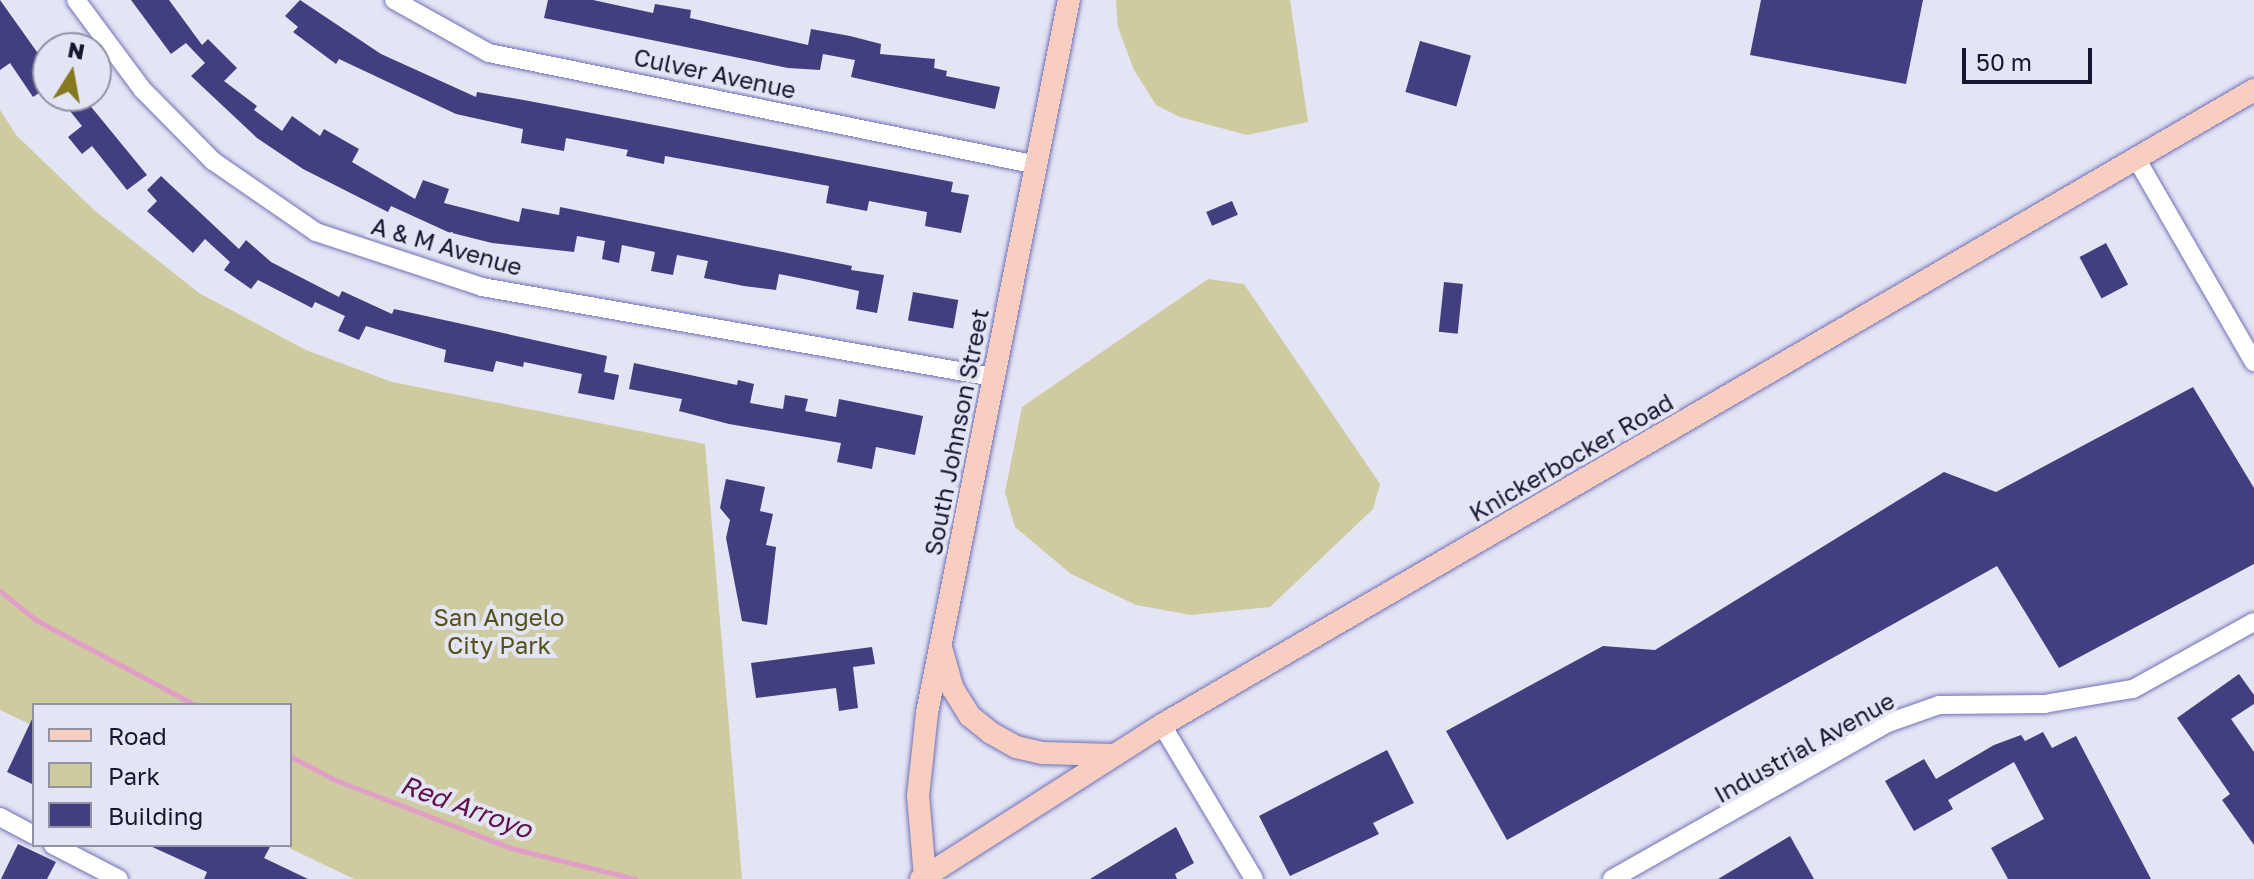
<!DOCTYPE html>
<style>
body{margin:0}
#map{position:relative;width:2254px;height:879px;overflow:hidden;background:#e3e4f4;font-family:"Golos Text",sans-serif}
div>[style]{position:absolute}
.green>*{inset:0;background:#cfcba0}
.stream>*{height:5px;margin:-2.5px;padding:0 2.5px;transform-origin:2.5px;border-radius:2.5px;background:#e19fc7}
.building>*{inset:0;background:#423f80;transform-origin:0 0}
.roads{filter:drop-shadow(0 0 2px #7171b6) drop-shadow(0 0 2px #7171b6)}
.minor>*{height:18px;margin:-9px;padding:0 9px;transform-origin:9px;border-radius:9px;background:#fff}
.major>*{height:22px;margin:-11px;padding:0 11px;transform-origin:11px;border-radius:11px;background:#f7cebf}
span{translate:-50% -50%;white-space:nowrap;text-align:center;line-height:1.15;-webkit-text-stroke:8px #e3e4f4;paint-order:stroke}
.street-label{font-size:24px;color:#161631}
.park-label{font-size:24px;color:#57511a}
.water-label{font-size:26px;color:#5f1249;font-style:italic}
.legend{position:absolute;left:32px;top:703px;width:260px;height:144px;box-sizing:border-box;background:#e3e4f4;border:2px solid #9192a6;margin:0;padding:10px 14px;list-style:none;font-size:24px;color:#161631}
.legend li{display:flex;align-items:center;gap:16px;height:40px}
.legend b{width:40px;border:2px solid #9192a6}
.north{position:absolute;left:32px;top:32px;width:80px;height:80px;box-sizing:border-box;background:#e3e4f4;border:2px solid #9192a6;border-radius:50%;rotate:11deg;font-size:22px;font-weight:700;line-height:32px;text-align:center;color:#161631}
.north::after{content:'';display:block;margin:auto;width:28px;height:36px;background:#84791e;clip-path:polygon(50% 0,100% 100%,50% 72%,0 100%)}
.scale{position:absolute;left:1962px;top:48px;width:130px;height:36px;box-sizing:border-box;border:4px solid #161631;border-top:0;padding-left:10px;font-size:24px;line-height:28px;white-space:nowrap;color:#161631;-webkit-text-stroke:6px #e3e4f4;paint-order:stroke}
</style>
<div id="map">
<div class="green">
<div style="clip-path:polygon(1116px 0,1290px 0,1308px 122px,1247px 135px,1180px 117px,1156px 105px,1134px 70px,1118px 27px)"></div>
<div style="clip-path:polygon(0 110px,17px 136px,94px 210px,199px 293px,306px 350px,392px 382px,705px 444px,742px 879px,354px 879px,283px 845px,290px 845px,290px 705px,34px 705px,34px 726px,0 710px)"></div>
<div style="clip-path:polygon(1208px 279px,1244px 284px,1380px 484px,1373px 509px,1270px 607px,1191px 615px,1136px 605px,1071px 574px,1015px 527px,1005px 492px,1022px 407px)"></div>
</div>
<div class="stream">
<div style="left:0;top:591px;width:46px;rotate:38.9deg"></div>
<div style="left:36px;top:620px;width:180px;rotate:28.1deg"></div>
<div style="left:290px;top:756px;width:49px;rotate:28.1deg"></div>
<div style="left:333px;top:779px;width:191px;rotate:21.2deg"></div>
<div style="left:511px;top:848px;width:128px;rotate:14deg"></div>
</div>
<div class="building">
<div style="clip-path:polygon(0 0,42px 59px,48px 55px,48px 87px,33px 97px,10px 63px,0 70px)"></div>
<div style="clip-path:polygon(131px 0,169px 0,202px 45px,208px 39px,237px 68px,224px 81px,257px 106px,254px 110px,282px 131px,292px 116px,320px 136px,324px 129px,359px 149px,352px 162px,415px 199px,423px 180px,449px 189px,444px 203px,519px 222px,522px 208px,559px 215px,560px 207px,852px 266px,851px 270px,884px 275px,877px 313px,856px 309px,859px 291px,809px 280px,779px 274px,776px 290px,744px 286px,704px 278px,708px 261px,677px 255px,673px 275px,651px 271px,655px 252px,622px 245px,619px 263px,602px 259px,605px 241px,577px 236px,574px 252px,492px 243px,448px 232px,391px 206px,388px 212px,303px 169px,257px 138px,191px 76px,205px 63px,186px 43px,171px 54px)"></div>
<div style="clip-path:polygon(300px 0,381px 54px,476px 97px,477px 92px,529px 101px,953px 182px,951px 192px,969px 195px,961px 233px,925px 226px,927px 212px,869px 201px,867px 211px,826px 203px,829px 186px,665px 156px,664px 164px,626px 156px,628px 150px,566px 138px,564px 151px,521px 143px,523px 129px,456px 114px,339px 59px,336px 64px,293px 32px,298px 27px,285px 16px)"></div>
<div style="clip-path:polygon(548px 0,593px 0,653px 13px,655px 4px,691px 10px,690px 18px,808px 45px,811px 29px,850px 36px,881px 44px,880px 54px,935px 59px,934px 68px,947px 71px,946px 76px,1000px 87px,995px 109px,851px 77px,855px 60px,823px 54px,820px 70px,788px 68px,544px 18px)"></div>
<div style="clip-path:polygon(1761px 0,1923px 0,1906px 84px,1750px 55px)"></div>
<div style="left:1420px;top:41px;width:53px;height:53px;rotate:16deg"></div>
<div style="clip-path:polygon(58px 96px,78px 96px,84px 106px,88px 103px,147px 175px,127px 190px,92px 146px,82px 154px,68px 137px,82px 126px)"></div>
<div style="clip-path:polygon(161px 176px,239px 249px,246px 240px,271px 262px,339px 297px,342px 291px,392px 314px,394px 309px,607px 356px,604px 372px,619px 375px,614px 400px,578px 393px,582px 374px,524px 362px,523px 367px,496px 361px,493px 372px,444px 362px,446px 350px,366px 326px,359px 340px,338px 331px,345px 316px,315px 302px,312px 308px,258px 280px,251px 289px,224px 270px,230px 262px,205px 239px,193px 253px,147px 211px,157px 201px,147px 190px)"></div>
<div style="left:1232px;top:201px;width:15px;height:28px;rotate:67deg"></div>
<div style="left:2106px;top:243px;width:47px;height:30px;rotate:62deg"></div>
<div style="left:1444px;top:282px;width:19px;height:50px;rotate:6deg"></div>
<div style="left:913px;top:292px;width:46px;height:29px;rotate:10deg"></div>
<div style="clip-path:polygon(634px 363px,737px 385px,738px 380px,754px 384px,750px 403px,783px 409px,785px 395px,808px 399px,805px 411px,836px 417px,839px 399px,923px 416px,915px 455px,876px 447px,872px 469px,837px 462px,841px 443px,729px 424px,679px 411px,682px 399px,629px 389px)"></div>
<div style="clip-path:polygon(2193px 387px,2254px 488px,2254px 564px,2059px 668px,1997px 566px,1507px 840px,1446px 731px,1603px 646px,1655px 650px,1944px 472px,1996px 492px)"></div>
<div style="clip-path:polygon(726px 479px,765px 487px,760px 511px,773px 514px,766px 545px,776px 547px,767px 625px,742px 621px,726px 538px,730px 520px,720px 508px)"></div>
<div style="clip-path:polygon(872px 647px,875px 664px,853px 667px,858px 708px,839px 711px,836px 688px,756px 698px,751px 663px)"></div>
<div style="clip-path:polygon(2239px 674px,2254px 695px,2254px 704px,2231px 719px,2254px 752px,2254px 845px,2222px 800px,2230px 794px,2177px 718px)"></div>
<div style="clip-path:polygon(34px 715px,34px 785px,7px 772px)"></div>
<div style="clip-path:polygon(2043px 732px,2052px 748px,2076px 736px,2151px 879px,2008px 879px,1991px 848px,2044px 819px,2014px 762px,1948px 800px,1953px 809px,1914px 831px,1885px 781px,1924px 759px,1936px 779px,1994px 745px,2021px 735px,2025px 741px)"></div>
<div style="clip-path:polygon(1387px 750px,1414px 803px,1373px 823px,1379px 834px,1290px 876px,1259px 816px)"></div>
<div style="clip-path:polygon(1176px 827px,1194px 863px,1175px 874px,1177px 879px,1090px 879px)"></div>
<div style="clip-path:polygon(1790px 836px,1814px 879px,1718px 879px)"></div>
<div style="clip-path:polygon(18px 844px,56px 862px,47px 879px,1px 879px)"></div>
<div style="clip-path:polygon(148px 845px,271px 845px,264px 858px,308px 879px,204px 879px,207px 872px)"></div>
</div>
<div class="roads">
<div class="minor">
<div style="left:76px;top:0;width:111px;rotate:53.4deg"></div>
<div style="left:142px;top:89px;width:101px;rotate:45.4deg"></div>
<div style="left:213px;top:161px;width:125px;rotate:34.6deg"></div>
<div style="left:316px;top:232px;width:175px;rotate:18.3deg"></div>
<div style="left:482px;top:287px;width:519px;rotate:9.99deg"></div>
<div style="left:394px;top:0;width:109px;rotate:29.2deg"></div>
<div style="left:489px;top:53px;width:559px;rotate:11.55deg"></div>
<div style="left:2136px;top:158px;width:236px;rotate:60deg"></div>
<div style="left:1162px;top:725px;width:179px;rotate:59.1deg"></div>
<div style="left:0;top:817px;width:38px;rotate:28deg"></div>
<div style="left:53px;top:845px;width:74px;rotate:27.3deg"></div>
<div style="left:1612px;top:879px;width:317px;rotate:-29.5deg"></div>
<div style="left:1888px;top:723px;width:54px;rotate:-19.4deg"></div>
<div style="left:1939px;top:705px;width:105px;rotate:-0.5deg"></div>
<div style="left:2044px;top:704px;width:90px;rotate:-9.6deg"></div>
<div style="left:2133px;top:689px;width:138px;rotate:-29deg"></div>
</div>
<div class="major">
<div style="left:942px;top:651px;width:40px;rotate:74deg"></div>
<div style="left:953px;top:689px;width:32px;rotate:58deg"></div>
<div style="left:970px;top:716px;width:27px;rotate:39deg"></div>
<div style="left:991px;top:733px;width:29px;rotate:29deg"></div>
<div style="left:1016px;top:747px;width:28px;rotate:13deg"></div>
<div style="left:1043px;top:753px;width:72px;rotate:1.6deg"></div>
<div style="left:925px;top:877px;width:81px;rotate:-94.9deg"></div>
<div style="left:918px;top:796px;width:83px;rotate:-83.8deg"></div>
<div style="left:927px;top:713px;width:727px;rotate:-78.74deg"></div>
<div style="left:921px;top:879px;width:286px;rotate:-32.6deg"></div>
<div style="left:1162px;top:725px;width:1263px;rotate:-30.18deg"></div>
</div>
</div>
<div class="street-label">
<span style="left:715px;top:73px;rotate:12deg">Culver Avenue</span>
<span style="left:447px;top:246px;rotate:16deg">A &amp; M Avenue</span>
<span style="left:956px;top:432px;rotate:-79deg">South Johnson Street</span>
<span style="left:1571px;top:457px;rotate:-30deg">Knickerbocker Road</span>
<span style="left:1804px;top:747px;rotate:-29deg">Industrial Avenue</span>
</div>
<div class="park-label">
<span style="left:499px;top:631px">San Angelo<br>City Park</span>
</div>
<div class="water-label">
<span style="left:466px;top:807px;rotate:20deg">Red Arroyo</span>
</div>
<ul class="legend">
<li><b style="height:10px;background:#f7cebf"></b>Road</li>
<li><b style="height:22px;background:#cfcba0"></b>Park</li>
<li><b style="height:22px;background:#423f80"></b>Building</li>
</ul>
<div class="north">N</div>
<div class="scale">50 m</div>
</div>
